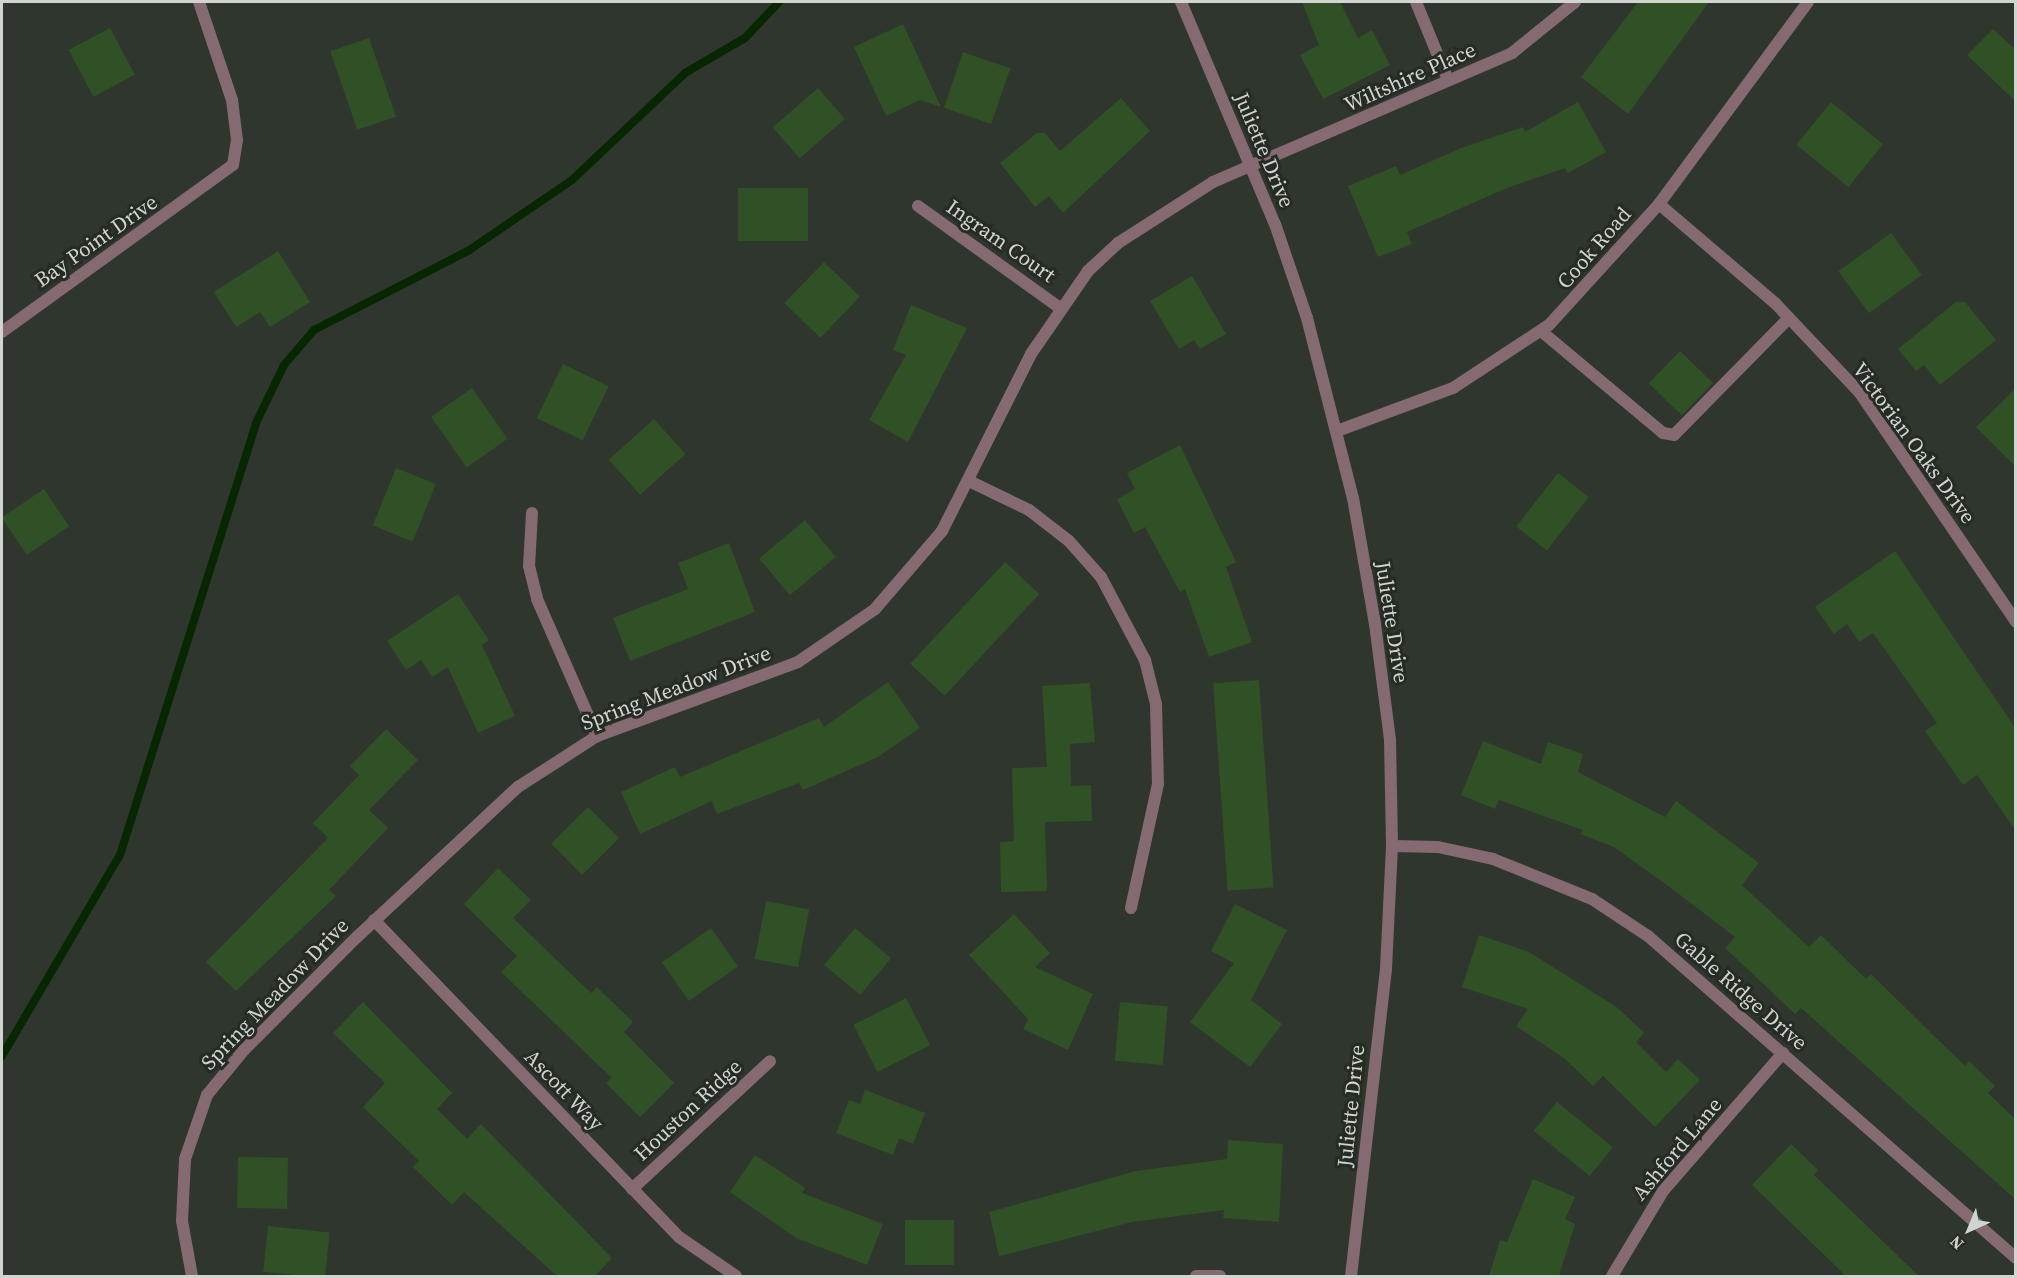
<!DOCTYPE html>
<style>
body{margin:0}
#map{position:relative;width:2017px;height:1278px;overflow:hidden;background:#2f362d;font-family:"Source Serif 4",serif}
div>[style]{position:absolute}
.stream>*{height:8px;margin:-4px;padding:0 4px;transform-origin:4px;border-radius:4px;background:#062700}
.building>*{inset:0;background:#2f5125;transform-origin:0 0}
.service>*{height:12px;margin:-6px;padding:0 6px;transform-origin:6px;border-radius:6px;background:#866a71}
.minor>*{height:12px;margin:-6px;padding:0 6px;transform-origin:6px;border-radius:6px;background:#866a71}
span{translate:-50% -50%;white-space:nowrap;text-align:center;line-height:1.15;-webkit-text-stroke:6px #252c23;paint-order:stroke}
.street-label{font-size:21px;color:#d0d5cf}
.frame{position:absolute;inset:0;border:3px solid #d0d5cf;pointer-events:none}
.north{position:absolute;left:1939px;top:1200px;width:60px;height:60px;-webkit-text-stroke:4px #252c23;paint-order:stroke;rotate:224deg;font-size:16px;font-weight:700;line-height:24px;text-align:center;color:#d0d5cf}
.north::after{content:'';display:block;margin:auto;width:21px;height:27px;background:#d0d5cf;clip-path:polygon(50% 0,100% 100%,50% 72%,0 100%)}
</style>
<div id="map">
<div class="stream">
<div style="left:2px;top:1056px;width:233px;rotate:-59.6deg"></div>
<div style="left:120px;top:855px;width:453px;rotate:-72.5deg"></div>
<div style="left:256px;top:423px;width:64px;rotate:-64.2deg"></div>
<div style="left:284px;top:365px;width:46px;rotate:-49.4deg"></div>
<div style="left:314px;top:330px;width:173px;rotate:-27.2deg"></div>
<div style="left:468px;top:251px;width:126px;rotate:-34.3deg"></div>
<div style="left:572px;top:180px;width:156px;rotate:-43.4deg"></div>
<div style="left:685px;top:73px;width:69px;rotate:-30.3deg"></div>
<div style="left:745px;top:38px;width:50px;rotate:-46.6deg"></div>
</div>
<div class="building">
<div style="clip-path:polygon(1302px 2px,1340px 2px,1358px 38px,1372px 30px,1390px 65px,1323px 99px,1300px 55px,1319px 45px)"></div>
<div style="clip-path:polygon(1638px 2px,1709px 2px,1628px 114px,1581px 77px)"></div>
<div style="clip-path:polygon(903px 24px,941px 107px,920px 100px,886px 116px,854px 47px)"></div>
<div style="left:110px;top:28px;width:53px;height:47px;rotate:62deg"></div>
<div style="clip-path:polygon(1993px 29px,2016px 50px,2016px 102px,1967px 55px)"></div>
<div style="left:369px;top:38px;width:83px;height:41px;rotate:71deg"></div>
<div style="left:963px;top:52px;width:50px;height:59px;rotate:19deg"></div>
<div style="left:818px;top:88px;width:41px;height:60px;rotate:49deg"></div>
<div style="clip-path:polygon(1121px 98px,1150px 131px,1063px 213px,1049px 196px,1035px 207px,1000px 163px,1037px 133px,1045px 133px,1060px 151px)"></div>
<div style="clip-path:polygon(1578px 102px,1606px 152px,1568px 173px,1565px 168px,1507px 188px,1407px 232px,1412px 244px,1378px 257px,1348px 186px,1396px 166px,1400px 175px,1461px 148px,1523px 127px,1525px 132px)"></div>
<div style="left:1831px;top:102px;width:67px;height:55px;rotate:39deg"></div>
<div style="left:808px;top:188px;width:53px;height:70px;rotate:90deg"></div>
<div style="left:1891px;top:233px;width:52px;height:65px;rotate:54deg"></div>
<div style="clip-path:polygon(278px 251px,310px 302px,270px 327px,260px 312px,236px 327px,214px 292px)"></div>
<div style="left:824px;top:262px;width:50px;height:57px;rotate:44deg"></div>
<div style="clip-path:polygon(1192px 276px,1226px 334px,1200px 349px,1194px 340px,1179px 349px,1150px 301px)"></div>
<div style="clip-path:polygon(1956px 302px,1965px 302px,1996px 340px,1940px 385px,1924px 365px,1916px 371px,1898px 349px)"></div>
<div style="clip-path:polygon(911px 305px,967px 328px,908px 442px,869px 420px,906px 355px,893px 350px)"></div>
<div style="left:1680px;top:351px;width:46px;height:45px;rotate:44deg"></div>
<div style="left:563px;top:364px;width:51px;height:60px;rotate:26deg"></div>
<div style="left:472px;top:388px;width:62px;height:50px;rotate:55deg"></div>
<div style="clip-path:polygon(2016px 388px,2016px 467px,1976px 427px)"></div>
<div style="left:654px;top:419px;width:47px;height:61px;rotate:48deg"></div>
<div style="clip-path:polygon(1180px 445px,1236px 562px,1226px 567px,1252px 642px,1209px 657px,1185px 589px,1180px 592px,1145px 527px,1134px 533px,1117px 499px,1135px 489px,1127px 473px)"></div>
<div style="left:396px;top:468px;width:43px;height:62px;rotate:22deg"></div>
<div style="left:1558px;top:473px;width:39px;height:68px;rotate:38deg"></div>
<div style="left:44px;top:489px;width:45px;height:51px;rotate:56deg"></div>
<div style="left:805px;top:520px;width:48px;height:60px;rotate:50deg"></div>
<div style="clip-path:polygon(729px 543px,755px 612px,630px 661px,613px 618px,688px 589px,678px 563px)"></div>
<div style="clip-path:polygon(1895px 551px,2016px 729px,2016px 831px,1977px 775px,1963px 785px,1925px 731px,1937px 723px,1873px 633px,1859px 642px,1847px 624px,1834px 634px,1815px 607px)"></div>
<div style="left:1005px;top:562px;width:47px;height:139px;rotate:43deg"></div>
<div style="clip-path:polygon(458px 594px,489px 640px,482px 645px,515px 716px,478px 733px,448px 667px,432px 677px,421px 660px,406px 670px,387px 641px)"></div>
<div style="left:1259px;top:680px;width:208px;height:46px;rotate:86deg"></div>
<div style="clip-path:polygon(888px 682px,920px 728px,878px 757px,803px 790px,799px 783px,717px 814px,712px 801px,640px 834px,621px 792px,675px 767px,680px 777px,819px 718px,824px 727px)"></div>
<div style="clip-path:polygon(1090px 683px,1095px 742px,1070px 744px,1071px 786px,1091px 785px,1092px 821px,1045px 822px,1047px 891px,1001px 892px,1000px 842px,1014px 841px,1012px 768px,1047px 767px,1042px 686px)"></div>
<div style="clip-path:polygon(386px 729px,418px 760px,369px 810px,388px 828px,329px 890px,336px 896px,236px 991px,206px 962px,328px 838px,313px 823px,359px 775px,350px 766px)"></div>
<div style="clip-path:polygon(1483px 741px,1541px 764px,1548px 742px,1583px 754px,1578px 772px,1665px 817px,1676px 801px,1759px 863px,1742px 885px,1809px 947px,1821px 935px,1866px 979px,1871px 974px,1965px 1066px,1969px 1061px,1995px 1086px,1988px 1093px,2016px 1120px,2016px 1200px,1801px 1008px,1795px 1014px,1725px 948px,1735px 937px,1671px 888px,1614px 847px,1580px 834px,1583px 830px,1499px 800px,1495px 809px,1461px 795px)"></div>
<div style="left:588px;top:807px;width:44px;height:52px;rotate:45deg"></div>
<div style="clip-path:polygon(498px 868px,531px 900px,513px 918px,591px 993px,597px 987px,633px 1022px,624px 1032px,674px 1083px,640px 1117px,606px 1083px,612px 1078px,501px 972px,517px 956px,464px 904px)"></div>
<div style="left:766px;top:901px;width:44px;height:59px;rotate:11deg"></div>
<div style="clip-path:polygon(1235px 904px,1287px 930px,1251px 1000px,1282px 1024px,1250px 1067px,1190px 1022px,1234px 963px,1211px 951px)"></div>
<div style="clip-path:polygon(1014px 914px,1050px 953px,1035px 967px,1093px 994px,1068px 1050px,1023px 1029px,1028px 1019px,969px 955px)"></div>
<div style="left:711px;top:928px;width:47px;height:60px;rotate:55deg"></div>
<div style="left:855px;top:928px;width:47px;height:48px;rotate:40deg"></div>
<div style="clip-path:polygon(1479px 935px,1529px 952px,1618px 1008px,1644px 1033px,1636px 1042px,1666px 1072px,1678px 1059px,1700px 1080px,1655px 1127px,1603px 1076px,1593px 1086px,1564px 1058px,1516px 1026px,1528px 1009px,1462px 987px)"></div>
<div style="left:906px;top:998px;width:53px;height:59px;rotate:63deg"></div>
<div style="clip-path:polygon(363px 1002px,452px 1093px,437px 1109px,467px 1139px,481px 1124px,612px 1258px,595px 1276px,557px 1276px,464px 1192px,452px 1205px,413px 1167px,419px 1161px,363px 1107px,385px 1083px,333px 1033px)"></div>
<div style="left:1120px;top:1002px;width:48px;height:59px;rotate:5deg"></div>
<div style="clip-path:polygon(865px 1090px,925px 1113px,913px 1144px,899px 1138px,893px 1155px,836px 1133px,849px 1100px,860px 1104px)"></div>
<div style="left:1557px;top:1102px;width:72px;height:37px;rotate:39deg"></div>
<div style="clip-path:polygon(1228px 1140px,1283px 1144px,1279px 1222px,1223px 1218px,1224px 1210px,1132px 1222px,999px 1256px,989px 1212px,1136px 1171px,1227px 1159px)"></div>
<div style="clip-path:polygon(1791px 1144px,1818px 1170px,1814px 1175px,1919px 1276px,1846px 1276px,1752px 1185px)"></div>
<div style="clip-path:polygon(755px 1155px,805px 1188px,802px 1193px,883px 1224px,867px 1265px,796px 1238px,730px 1192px)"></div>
<div style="left:238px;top:1157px;width:50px;height:51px;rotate:1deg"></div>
<div style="clip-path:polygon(1533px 1179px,1575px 1197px,1565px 1219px,1575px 1224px,1559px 1276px,1489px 1276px,1500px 1240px,1507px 1242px)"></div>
<div style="left:954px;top:1220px;width:45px;height:49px;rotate:90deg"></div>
<div style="left:268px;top:1226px;width:62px;height:46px;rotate:6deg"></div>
</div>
<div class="service">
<div style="left:1541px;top:331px;width:159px;rotate:39.9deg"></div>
<div style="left:1663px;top:433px;width:11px;rotate:10deg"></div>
<div style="left:1674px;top:435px;width:164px;rotate:-45.5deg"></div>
</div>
<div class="minor">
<div style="left:1181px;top:2px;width:241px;rotate:67.1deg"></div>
<div style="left:1275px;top:224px;width:99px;rotate:71.2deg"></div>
<div style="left:1307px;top:318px;width:186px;rotate:75.7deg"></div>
<div style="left:1353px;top:498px;width:128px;rotate:80.1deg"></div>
<div style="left:1375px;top:624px;width:117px;rotate:82.6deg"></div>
<div style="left:1390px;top:740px;width:106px;rotate:88.9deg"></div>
<div style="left:1392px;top:846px;width:123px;rotate:92.8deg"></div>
<div style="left:1386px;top:969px;width:309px;rotate:96.5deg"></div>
<div style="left:1416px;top:2px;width:84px;rotate:67.7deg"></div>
<div style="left:1659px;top:204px;width:153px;rotate:40.5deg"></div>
<div style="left:1775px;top:303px;width:124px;rotate:46.6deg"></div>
<div style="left:1860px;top:393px;width:277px;rotate:55.7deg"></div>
<div style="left:918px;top:206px;width:175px;rotate:35.7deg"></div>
<div style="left:2px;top:332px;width:285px;rotate:-35.9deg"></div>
<div style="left:233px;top:165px;width:25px;rotate:-81deg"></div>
<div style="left:237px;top:140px;width:40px;rotate:-97.1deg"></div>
<div style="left:232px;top:100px;width:103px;rotate:-108.6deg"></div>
<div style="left:1337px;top:431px;width:124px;rotate:-20.3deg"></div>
<div style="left:1453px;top:388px;width:115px;rotate:-33.3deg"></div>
<div style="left:1549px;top:325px;width:164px;rotate:-47.7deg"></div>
<div style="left:1659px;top:204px;width:251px;rotate:-53.6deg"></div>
<div style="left:969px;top:481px;width:67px;rotate:25.8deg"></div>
<div style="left:1029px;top:510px;width:51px;rotate:37.8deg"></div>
<div style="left:1069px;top:541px;width:48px;rotate:48.4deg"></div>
<div style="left:1101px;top:577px;width:94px;rotate:62.1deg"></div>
<div style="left:1145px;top:660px;width:45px;rotate:76deg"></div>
<div style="left:1156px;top:704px;width:80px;rotate:88.6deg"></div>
<div style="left:1158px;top:784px;width:127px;rotate:102.3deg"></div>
<div style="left:532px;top:513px;width:53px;rotate:93.2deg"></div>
<div style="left:529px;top:566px;width:34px;rotate:76deg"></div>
<div style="left:537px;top:599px;width:150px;rotate:66.3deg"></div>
<div style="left:1392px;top:846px;width:46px;rotate:1.2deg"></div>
<div style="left:1438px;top:847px;width:56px;rotate:12.3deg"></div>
<div style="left:1493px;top:859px;width:107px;rotate:22deg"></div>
<div style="left:1592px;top:899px;width:67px;rotate:33.5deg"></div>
<div style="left:1648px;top:936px;width:489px;rotate:41.2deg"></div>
<div style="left:374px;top:920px;width:440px;rotate:46.1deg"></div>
<div style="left:679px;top:1237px;width:69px;rotate:34.4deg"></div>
<div style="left:632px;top:1189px;width:188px;rotate:-42.8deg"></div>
<div style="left:192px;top:1276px;width:56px;rotate:-100.3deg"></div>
<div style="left:182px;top:1221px;width:62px;rotate:-87.2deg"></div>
<div style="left:185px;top:1159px;width:68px;rotate:-71deg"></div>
<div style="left:207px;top:1095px;width:58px;rotate:-50.6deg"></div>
<div style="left:244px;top:1050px;width:160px;rotate:-45deg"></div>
<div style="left:357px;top:937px;width:220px;rotate:-43deg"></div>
<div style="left:518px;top:787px;width:94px;rotate:-32.8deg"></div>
<div style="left:597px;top:736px;width:214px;rotate:-20.2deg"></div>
<div style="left:798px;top:662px;width:93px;rotate:-34.5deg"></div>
<div style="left:875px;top:609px;width:103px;rotate:-49.3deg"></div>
<div style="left:942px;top:531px;width:198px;rotate:-63.3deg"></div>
<div style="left:1031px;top:354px;width:101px;rotate:-55.5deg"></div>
<div style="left:1088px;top:271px;width:41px;rotate:-43deg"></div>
<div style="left:1118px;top:243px;width:113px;rotate:-32.7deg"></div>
<div style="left:1213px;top:182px;width:326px;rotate:-23.3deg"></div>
<div style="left:1512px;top:53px;width:81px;rotate:-39deg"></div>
<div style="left:1196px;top:1276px;width:24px"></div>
<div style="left:1612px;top:1276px;width:99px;rotate:-59deg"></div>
<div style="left:1663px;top:1191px;width:183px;rotate:-49deg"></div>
</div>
<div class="street-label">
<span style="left:1410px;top:77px;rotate:-24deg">Wiltshire Place</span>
<span style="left:1264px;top:150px;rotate:67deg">Juliette Drive</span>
<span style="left:96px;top:241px;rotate:-35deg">Bay Point Drive</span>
<span style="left:1001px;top:241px;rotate:35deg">Ingram Court</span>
<span style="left:1594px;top:248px;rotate:-49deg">Cook Road</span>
<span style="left:1914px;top:443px;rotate:54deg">Victorian Oaks Drive</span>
<span style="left:1392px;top:622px;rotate:81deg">Juliette Drive</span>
<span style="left:676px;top:688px;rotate:-21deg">Spring Meadow Drive</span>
<span style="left:1741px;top:991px;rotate:41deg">Gable Ridge Drive</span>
<span style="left:275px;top:994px;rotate:-46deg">Spring Meadow Drive</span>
<span style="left:564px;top:1090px;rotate:46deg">Ascott Way</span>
<span style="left:1351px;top:1106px;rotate:-84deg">Juliette Drive</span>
<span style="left:688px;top:1110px;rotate:-43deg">Houston Ridge</span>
<span style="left:1677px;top:1149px;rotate:-50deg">Ashford Lane</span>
</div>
<div class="frame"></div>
<div class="north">N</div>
</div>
